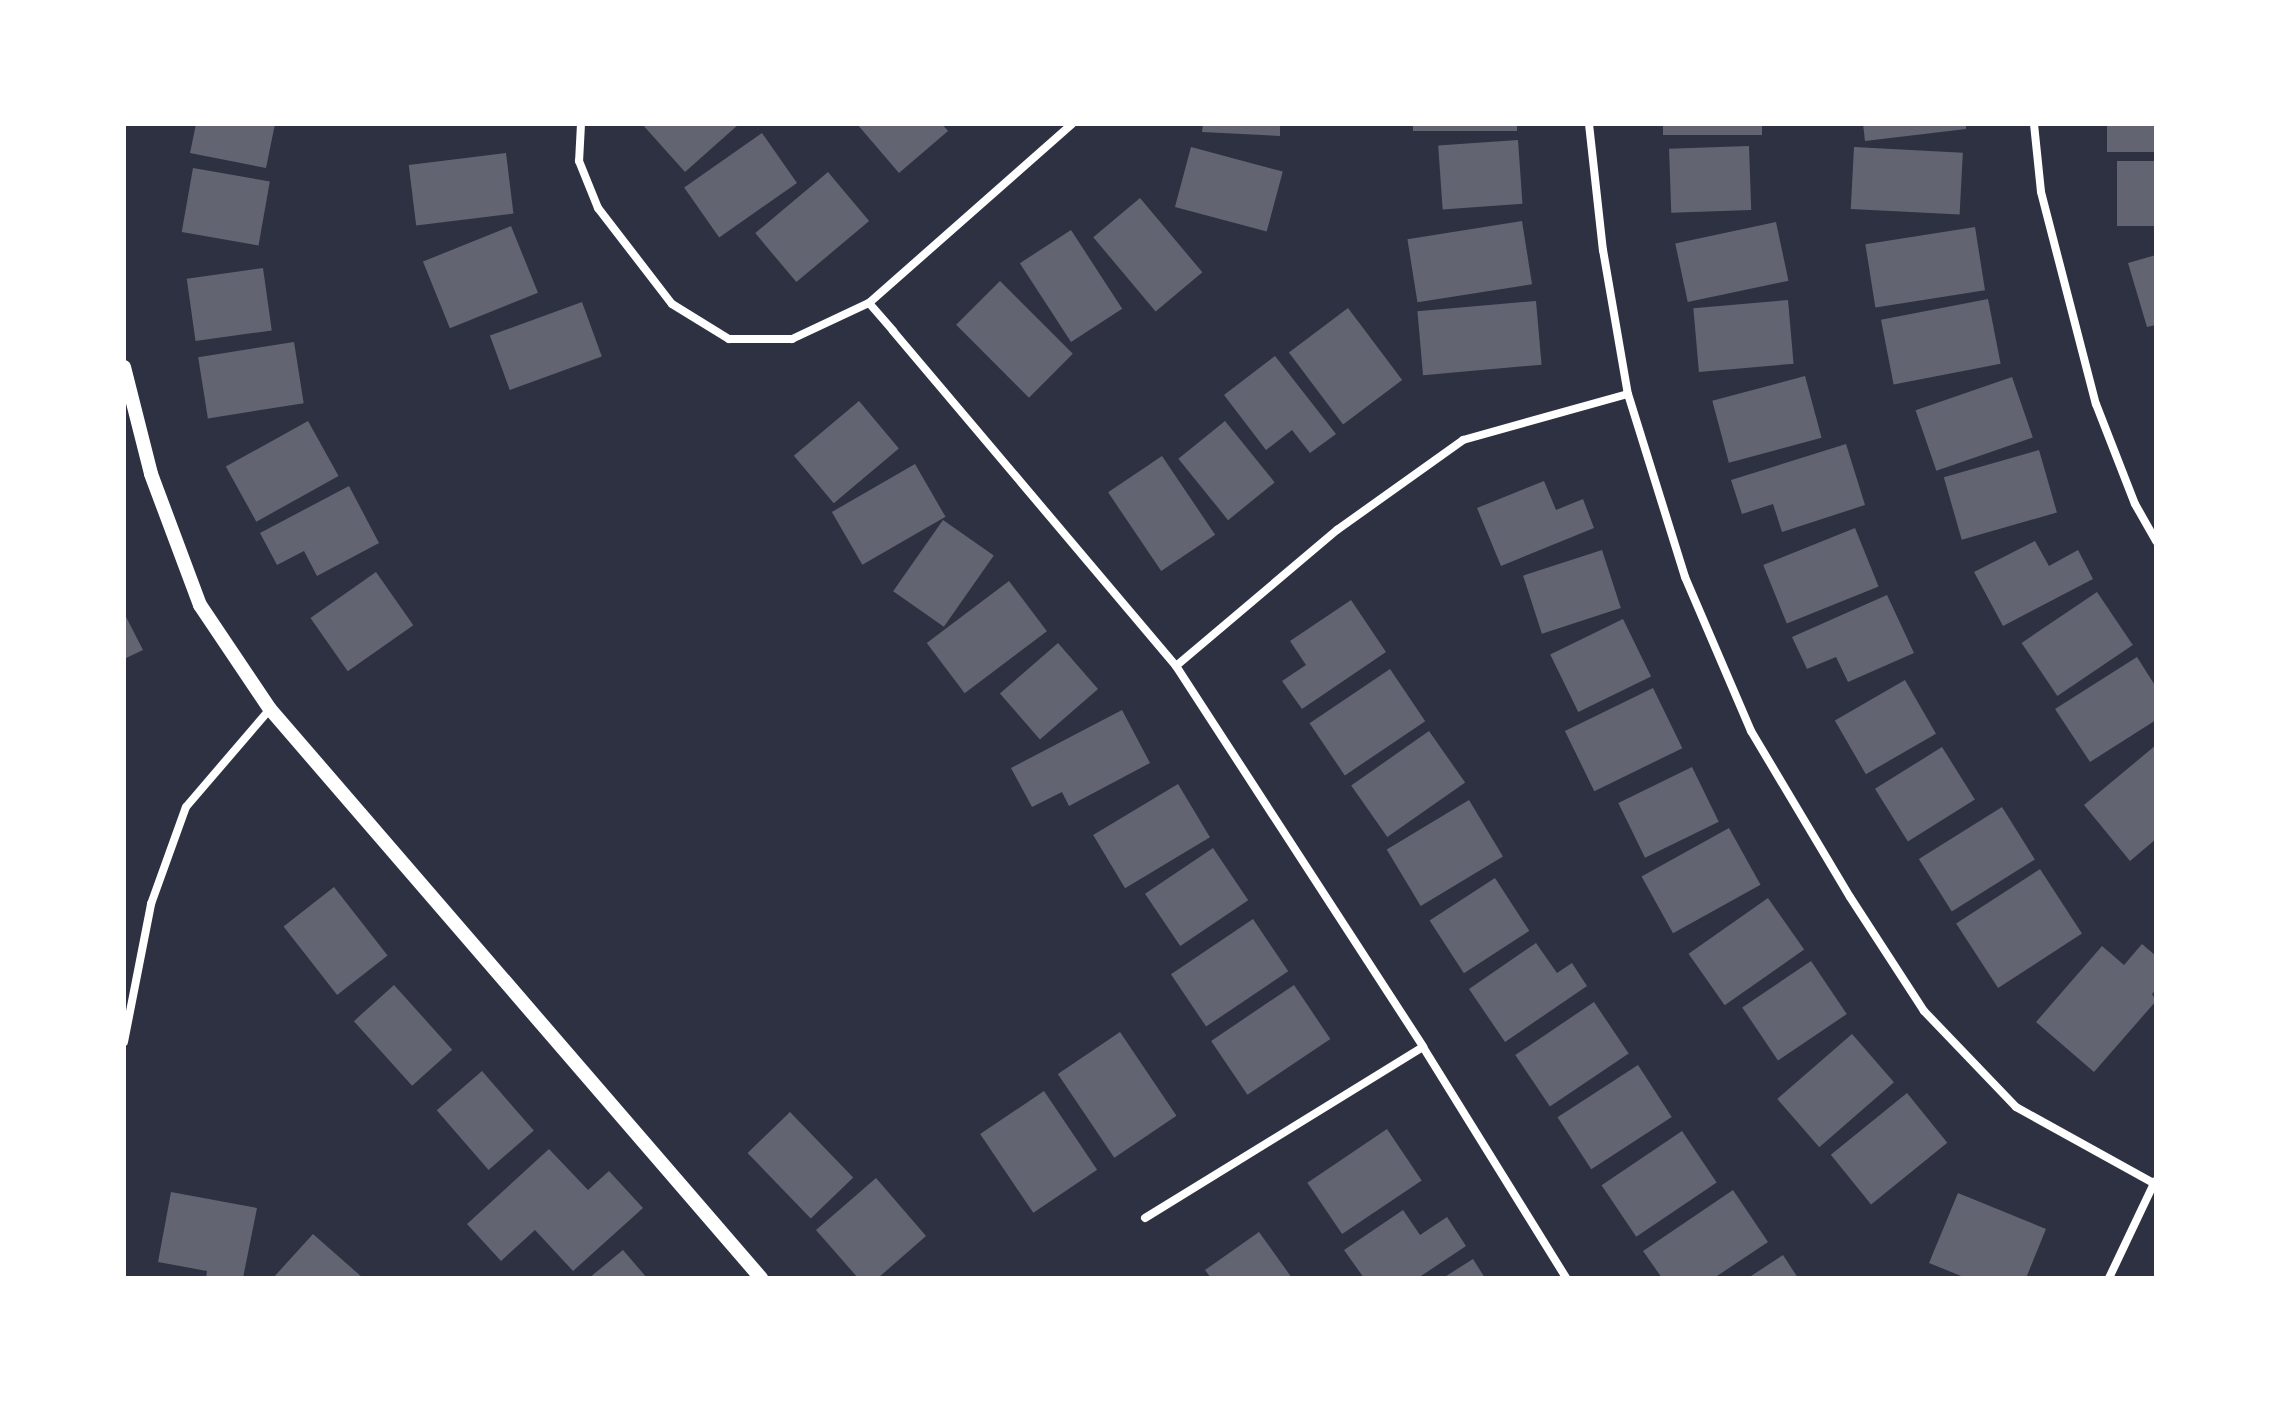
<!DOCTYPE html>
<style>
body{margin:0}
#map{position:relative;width:2280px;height:1402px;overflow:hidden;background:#2d3142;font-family:Rubik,sans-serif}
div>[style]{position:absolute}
.building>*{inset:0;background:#626471;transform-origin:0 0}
.minor>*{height:8px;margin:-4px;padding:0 4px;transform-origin:4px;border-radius:4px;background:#fff}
.tertiary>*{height:14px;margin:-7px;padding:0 7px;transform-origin:7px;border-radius:7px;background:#fff}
span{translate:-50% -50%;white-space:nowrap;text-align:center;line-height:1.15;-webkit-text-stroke:8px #fff;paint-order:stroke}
.frame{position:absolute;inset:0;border:126px solid #fff;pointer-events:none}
</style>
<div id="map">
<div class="building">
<div style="clip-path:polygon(196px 124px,275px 124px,266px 168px,190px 153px)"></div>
<div style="clip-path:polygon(642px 124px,739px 124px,685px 172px)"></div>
<div style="clip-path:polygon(857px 124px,942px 124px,948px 131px,899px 173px)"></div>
<div style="clip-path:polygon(1203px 124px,1280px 124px,1280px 136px,1202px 132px)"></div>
<div style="left:1413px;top:124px;width:104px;height:7px"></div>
<div style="left:1663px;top:124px;width:99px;height:11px"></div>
<div style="clip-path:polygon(1863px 124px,1966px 124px,1966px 129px,1865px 141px)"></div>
<div style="left:2107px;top:124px;width:49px;height:28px"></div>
<div style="left:762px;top:133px;width:61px;height:95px;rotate:55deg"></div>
<div style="left:1518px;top:140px;width:64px;height:80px;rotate:86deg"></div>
<div style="left:1749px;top:146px;width:64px;height:80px;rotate:88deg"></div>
<div style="left:1191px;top:147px;width:95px;height:62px;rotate:15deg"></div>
<div style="left:1854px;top:147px;width:109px;height:62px;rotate:3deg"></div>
<div style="left:506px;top:153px;width:61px;height:98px;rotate:83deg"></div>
<div style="left:2156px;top:161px;width:65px;height:39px;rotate:90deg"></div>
<div style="left:193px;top:168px;width:78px;height:65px;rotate:10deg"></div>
<div style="left:828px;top:172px;width:64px;height:95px;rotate:50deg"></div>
<div style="left:1140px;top:198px;width:97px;height:61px;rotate:50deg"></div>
<div style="left:1522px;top:221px;width:64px;height:116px;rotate:81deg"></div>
<div style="left:1776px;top:222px;width:60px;height:103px;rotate:78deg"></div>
<div style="left:511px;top:226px;width:72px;height:95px;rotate:68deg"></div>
<div style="left:1975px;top:227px;width:64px;height:111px;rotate:81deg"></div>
<div style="left:1071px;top:230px;width:94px;height:61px;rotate:57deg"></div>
<div style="clip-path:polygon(2156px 255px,2156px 325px,2147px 327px,2128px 263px)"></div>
<div style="left:263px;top:268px;width:63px;height:77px;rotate:82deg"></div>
<div style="left:1000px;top:281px;width:103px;height:62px;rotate:45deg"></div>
<div style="left:1988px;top:299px;width:66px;height:109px;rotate:79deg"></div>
<div style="left:1788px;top:300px;width:64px;height:95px;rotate:85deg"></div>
<div style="left:1536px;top:301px;width:64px;height:119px;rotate:85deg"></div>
<div style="left:582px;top:302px;width:58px;height:98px;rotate:70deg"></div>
<div style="left:1348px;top:308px;width:90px;height:74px;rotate:53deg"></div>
<div style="left:294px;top:342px;width:62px;height:97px;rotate:81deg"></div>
<div style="clip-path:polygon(1275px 356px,1336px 434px,1310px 453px,1292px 430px,1266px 450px,1224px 395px)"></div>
<div style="left:1805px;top:376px;width:64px;height:96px;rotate:75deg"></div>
<div style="left:2012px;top:377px;width:64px;height:102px;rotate:71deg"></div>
<div style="left:859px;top:401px;width:62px;height:85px;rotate:50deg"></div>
<div style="left:308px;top:421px;width:63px;height:94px;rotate:61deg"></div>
<div style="left:1225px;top:421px;width:79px;height:60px;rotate:51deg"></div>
<div style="clip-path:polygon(1846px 444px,1865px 505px,1782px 532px,1773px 504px,1742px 514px,1731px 480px)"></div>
<div style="left:2039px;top:450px;width:65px;height:99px;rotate:74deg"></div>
<div style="left:1162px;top:456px;width:95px;height:65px;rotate:56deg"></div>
<div style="left:915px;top:464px;width:61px;height:96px;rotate:60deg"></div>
<div style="clip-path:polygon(1544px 481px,1556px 510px,1583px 499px,1594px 528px,1501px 566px,1477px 508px)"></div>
<div style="clip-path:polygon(349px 486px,379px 543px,317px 576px,304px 551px,277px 565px,260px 533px)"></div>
<div style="left:943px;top:520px;width:62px;height:87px;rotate:35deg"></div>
<div style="left:1855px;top:528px;width:63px;height:99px;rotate:68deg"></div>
<div style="clip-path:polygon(2035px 541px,2049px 566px,2078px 550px,2093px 579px,2003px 626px,1974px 572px)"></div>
<div style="left:1602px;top:550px;width:61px;height:83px;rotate:72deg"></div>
<div style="left:376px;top:572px;width:65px;height:80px;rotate:55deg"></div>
<div style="left:1009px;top:581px;width:63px;height:103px;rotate:53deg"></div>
<div style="left:2097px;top:592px;width:64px;height:91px;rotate:56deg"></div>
<div style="clip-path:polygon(1887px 595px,1914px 653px,1848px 682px,1836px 657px,1807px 669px,1792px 637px)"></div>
<div style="clip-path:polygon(1351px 600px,1386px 652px,1302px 709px,1282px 681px,1306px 665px,1290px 641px)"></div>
<div style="clip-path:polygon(124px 613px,143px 650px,124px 659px)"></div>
<div style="left:1623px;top:619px;width:64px;height:81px;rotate:64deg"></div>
<div style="left:1058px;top:643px;width:61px;height:77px;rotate:49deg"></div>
<div style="clip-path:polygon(2137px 657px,2156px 687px,2156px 720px,2090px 762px,2055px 709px)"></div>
<div style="left:1390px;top:669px;width:63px;height:97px;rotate:56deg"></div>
<div style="left:1905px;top:680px;width:62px;height:81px;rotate:60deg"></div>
<div style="left:1653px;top:688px;width:67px;height:98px;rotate:64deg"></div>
<div style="clip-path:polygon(1122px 710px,1150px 763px,1069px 806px,1062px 792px,1032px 807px,1011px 768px)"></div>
<div style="left:1429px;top:731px;width:63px;height:95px;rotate:55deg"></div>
<div style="clip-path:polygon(2156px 745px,2156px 839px,2130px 861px,2084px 805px)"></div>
<div style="left:1942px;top:747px;width:62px;height:79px;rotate:58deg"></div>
<div style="left:1692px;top:767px;width:61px;height:82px;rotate:64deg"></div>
<div style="left:1178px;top:784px;width:62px;height:99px;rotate:59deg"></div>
<div style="left:1469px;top:800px;width:66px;height:96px;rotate:59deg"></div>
<div style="left:2002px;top:807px;width:62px;height:98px;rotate:58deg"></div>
<div style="left:1729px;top:828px;width:65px;height:100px;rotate:61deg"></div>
<div style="left:1213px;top:848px;width:63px;height:82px;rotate:56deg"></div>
<div style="left:2040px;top:869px;width:77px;height:100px;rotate:57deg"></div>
<div style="left:1495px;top:878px;width:63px;height:78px;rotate:57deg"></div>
<div style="left:334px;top:887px;width:87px;height:64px;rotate:52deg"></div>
<div style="left:1768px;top:898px;width:63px;height:97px;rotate:55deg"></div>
<div style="left:1253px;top:919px;width:63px;height:99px;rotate:56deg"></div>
<div style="clip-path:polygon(1536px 943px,1557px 973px,1572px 963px,1587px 986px,1505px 1042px,1469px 989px)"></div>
<div style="clip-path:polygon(2142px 944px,2156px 956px,2156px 990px,2152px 994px,2156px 1001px,2094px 1072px,2036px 1022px,2102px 946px,2124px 965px)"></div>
<div style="left:1811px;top:961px;width:64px;height:83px;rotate:56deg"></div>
<div style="left:394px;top:985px;width:87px;height:54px;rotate:48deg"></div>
<div style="left:1294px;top:985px;width:65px;height:100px;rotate:56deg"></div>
<div style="left:1594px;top:1002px;width:62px;height:95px;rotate:56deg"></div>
<div style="left:1120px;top:1032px;width:101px;height:75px;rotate:56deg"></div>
<div style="left:1852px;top:1034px;width:64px;height:99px;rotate:49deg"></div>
<div style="left:1638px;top:1065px;width:62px;height:96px;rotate:57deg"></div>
<div style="left:482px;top:1071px;width:79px;height:60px;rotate:49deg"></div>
<div style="left:1044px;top:1091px;width:95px;height:77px;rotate:56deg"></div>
<div style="left:1907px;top:1093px;width:64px;height:98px;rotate:51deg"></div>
<div style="left:790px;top:1112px;width:91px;height:59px;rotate:46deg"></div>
<div style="left:1387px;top:1129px;width:62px;height:96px;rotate:56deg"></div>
<div style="left:1682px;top:1131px;width:62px;height:97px;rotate:56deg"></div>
<div style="clip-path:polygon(549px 1149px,588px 1190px,609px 1171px,643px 1208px,573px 1271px,535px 1230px,501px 1261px,467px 1224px)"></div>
<div style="clip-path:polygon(876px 1178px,926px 1236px,878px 1278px,858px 1278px,816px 1230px)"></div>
<div style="clip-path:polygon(1733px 1190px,1768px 1242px,1714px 1278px,1662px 1278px,1643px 1251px)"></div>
<div style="clip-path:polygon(171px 1192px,257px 1208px,243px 1278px,206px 1278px,207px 1271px,158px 1262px)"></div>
<div style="clip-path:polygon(1958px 1193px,2046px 1229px,2026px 1278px,1966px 1278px,1929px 1263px)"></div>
<div style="clip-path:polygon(1403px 1210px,1420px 1235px,1447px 1217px,1466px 1246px,1418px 1278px,1364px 1278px,1344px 1250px)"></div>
<div style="clip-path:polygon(1259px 1232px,1292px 1278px,1211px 1278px,1205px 1270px)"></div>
<div style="clip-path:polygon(313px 1234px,363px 1278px,273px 1278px)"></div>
<div style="clip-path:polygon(623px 1250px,647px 1278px,589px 1278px)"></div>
<div style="clip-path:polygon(1783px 1255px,1798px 1278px,1748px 1278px)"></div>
<div style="clip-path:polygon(1473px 1259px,1485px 1278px,1443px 1278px)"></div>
</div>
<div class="minor">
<div style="left:581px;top:124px;width:37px;rotate:93deg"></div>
<div style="left:579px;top:161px;width:51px;rotate:68deg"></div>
<div style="left:598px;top:208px;width:121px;rotate:52.4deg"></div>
<div style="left:672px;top:304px;width:67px;rotate:31.6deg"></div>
<div style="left:729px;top:339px;width:63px"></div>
<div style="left:792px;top:339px;width:85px;rotate:-25.1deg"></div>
<div style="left:869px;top:303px;width:37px;rotate:49deg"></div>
<div style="left:893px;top:331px;width:439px;rotate:49.8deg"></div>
<div style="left:1176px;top:666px;width:454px;rotate:57deg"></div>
<div style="left:1423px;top:1047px;width:272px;rotate:58.2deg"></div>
<div style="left:1589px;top:124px;width:127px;rotate:83.7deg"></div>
<div style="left:1603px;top:250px;width:146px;rotate:80.2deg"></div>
<div style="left:1628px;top:394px;width:192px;rotate:72.7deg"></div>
<div style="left:1685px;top:577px;width:168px;rotate:66.8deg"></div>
<div style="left:1751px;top:731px;width:193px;rotate:59.2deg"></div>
<div style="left:1850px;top:897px;width:136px;rotate:57deg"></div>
<div style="left:1924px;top:1011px;width:133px;rotate:46.2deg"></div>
<div style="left:2016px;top:1107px;width:157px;rotate:29deg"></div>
<div style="left:2034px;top:124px;width:68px;rotate:84.1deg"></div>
<div style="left:2041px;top:192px;width:219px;rotate:75.5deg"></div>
<div style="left:2096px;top:404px;width:107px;rotate:68.7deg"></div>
<div style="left:2135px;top:504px;width:43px;rotate:60.4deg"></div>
<div style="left:869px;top:303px;width:271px;rotate:-41.4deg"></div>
<div style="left:1176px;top:666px;width:211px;rotate:-40.2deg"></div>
<div style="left:1337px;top:530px;width:155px;rotate:-35.5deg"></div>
<div style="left:1463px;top:440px;width:171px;rotate:-15.6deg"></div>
<div style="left:124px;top:1042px;width:141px;rotate:-78.9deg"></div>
<div style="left:151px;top:904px;width:103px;rotate:-70.2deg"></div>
<div style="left:186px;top:807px;width:129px;rotate:-49.4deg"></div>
<div style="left:1145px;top:1218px;width:326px;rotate:-31.6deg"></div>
<div style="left:2109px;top:1278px;width:107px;rotate:-64.6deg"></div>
</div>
<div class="tertiary">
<div style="left:124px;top:367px;width:110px;rotate:75.8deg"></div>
<div style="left:151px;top:474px;width:140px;rotate:69.5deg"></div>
<div style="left:200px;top:605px;width:125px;rotate:56.1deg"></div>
<div style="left:270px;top:709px;width:752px;rotate:49.21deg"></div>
</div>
<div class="frame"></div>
</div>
